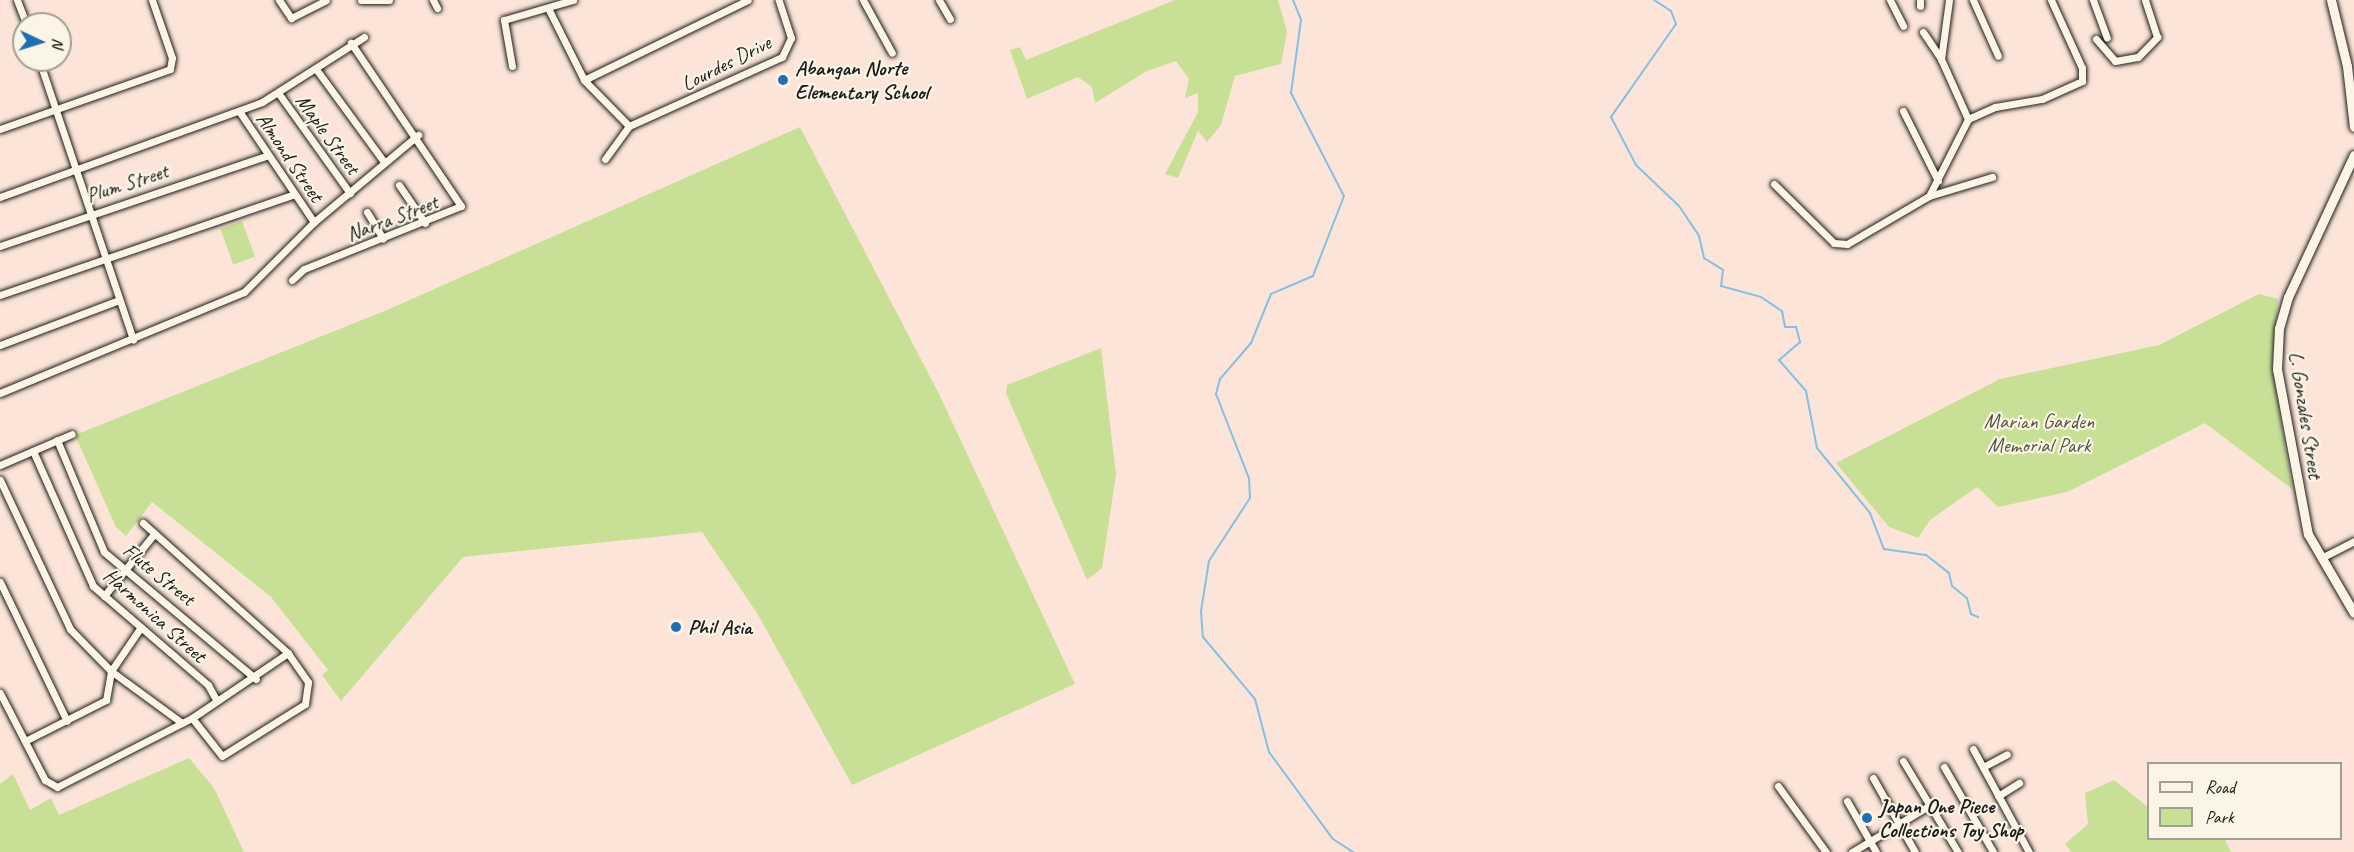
<!DOCTYPE html>
<style>
body{margin:0}
#map{position:relative;width:2354px;height:852px;overflow:hidden;background:#fce5d8;font-family:Caveat,sans-serif}
div>[style]{position:absolute}
.green>*{inset:0;background:#c8e096;transform-origin:0 0}
.stream>*{height:2px;margin:-1px;padding:0 1px;transform-origin:1px;border-radius:1px;background:#84c0e3}
.roads{filter:drop-shadow(0 0 2px #1c1c1c) drop-shadow(0 0 2px #1c1c1c)}
.street>*{height:7px;margin:-3.5px;padding:0 3.5px;transform-origin:3.5px;border-radius:3.5px;background:#fcf5e5}
.secondary>*{height:9px;margin:-4.5px;padding:0 4.5px;transform-origin:4.5px;border-radius:4.5px;background:#fcf5e5}
.dots>*{width:16px;height:16px;translate:-50% -50%;box-sizing:border-box;border:3px solid #fcf5e5;border-radius:50%}
span{translate:-50% -50%;white-space:nowrap;text-align:center;line-height:1.15;-webkit-text-stroke:4.5px #fcf5e5;paint-order:stroke}
.street-label{font-size:21px;color:#1c1c1c}
.poi-label{font-size:21px;color:#1c1c1c;font-weight:700}
.left{translate:0 -50%;text-align:left}
.park-label{font-size:21px;color:#505741}
.legend{position:absolute;left:2147px;top:762px;width:195px;height:78px;box-sizing:border-box;background:#fcf5e5;border:2px solid #a29e95;margin:0;padding:8px 10px;list-style:none;font-size:18px;color:#1c1c1c}
.legend li{display:flex;align-items:center;gap:12px;height:30px}
.legend b{width:30px;border:2px solid #a29e95}
.north{position:absolute;left:12px;top:12px;width:60px;height:60px;box-sizing:border-box;background:#fcf5e5;border:2px solid #a29e95;border-radius:50%;rotate:94deg;font-size:16px;font-weight:700;line-height:24px;text-align:center;color:#1c1c1c}
.north::after{content:'';display:block;margin:auto;width:21px;height:27px;background:#1f6fb2;clip-path:polygon(50% 0,100% 100%,50% 72%,0 100%)}
</style>
<div id="map">
<div class="green">
<div style="clip-path:polygon(1175px 0,1278px 0,1287px 32px,1281px 64px,1235px 76px,1221px 125px,1207px 142px,1198px 131px,1178px 178px,1165px 174px,1198px 112px,1198px 93px,1185px 98px,1189px 79px,1176px 61px,1147px 71px,1095px 103px,1092px 87px,1078px 77px,1027px 99px,1010px 50px,1020px 47px,1026px 60px)"></div>
<div style="clip-path:polygon(800px 127px,939px 394px,1075px 684px,852px 785px,757px 613px,702px 532px,463px 557px,341px 701px,322px 675px,328px 670px,271px 597px,152px 502px,126px 536px,116px 527px,75px 435px,387px 310px)"></div>
<div style="left:242px;top:221px;width:38px;height:23px;rotate:70deg"></div>
<div style="clip-path:polygon(2259px 294px,2278px 299px,2272px 367px,2292px 489px,2205px 423px,2067px 492px,1998px 507px,1977px 487px,1930px 520px,1918px 538px,1889px 527px,1836px 463px,2000px 379px,2159px 345px)"></div>
<div style="clip-path:polygon(1101px 348px,1116px 474px,1102px 568px,1087px 580px,1006px 393px,1007px 385px)"></div>
<div style="clip-path:polygon(189px 758px,214px 788px,244px 852px,0 852px,0 784px,13px 774px,30px 810px,51px 798px,59px 815px)"></div>
<div style="clip-path:polygon(2114px 780px,2148px 807px,2148px 838px,2225px 839px,2231px 852px,2071px 852px,2065px 844px,2088px 824px,2085px 793px)"></div>
</div>
<div class="stream">
<div style="left:1293px;top:0;width:22px;rotate:68deg"></div>
<div style="left:1301px;top:20px;width:74px;rotate:97.8deg"></div>
<div style="left:1291px;top:93px;width:116px;rotate:62.8deg"></div>
<div style="left:1344px;top:196px;width:86px;rotate:111.2deg"></div>
<div style="left:1313px;top:276px;width:46px;rotate:156.8deg"></div>
<div style="left:1271px;top:294px;width:53px;rotate:112.2deg"></div>
<div style="left:1251px;top:343px;width:48px;rotate:130.7deg"></div>
<div style="left:1220px;top:379px;width:16px;rotate:105deg"></div>
<div style="left:1216px;top:394px;width:90px;rotate:68.6deg"></div>
<div style="left:1249px;top:478px;width:20px;rotate:87deg"></div>
<div style="left:1250px;top:498px;width:75px;rotate:123.1deg"></div>
<div style="left:1209px;top:561px;width:51px;rotate:99.1deg"></div>
<div style="left:1201px;top:611px;width:26px;rotate:86deg"></div>
<div style="left:1203px;top:637px;width:81px;rotate:50deg"></div>
<div style="left:1255px;top:699px;width:55px;rotate:75.2deg"></div>
<div style="left:1269px;top:752px;width:108px;rotate:53.7deg"></div>
<div style="left:1333px;top:839px;width:24px;rotate:33deg"></div>
<div style="left:1654px;top:0;width:20px;rotate:33deg"></div>
<div style="left:1671px;top:11px;width:14px;rotate:69deg"></div>
<div style="left:1676px;top:24px;width:113px;rotate:125deg"></div>
<div style="left:1611px;top:117px;width:54px;rotate:62.5deg"></div>
<div style="left:1636px;top:165px;width:59px;rotate:43.6deg"></div>
<div style="left:1679px;top:206px;width:36px;rotate:56deg"></div>
<div style="left:1699px;top:236px;width:23px;rotate:77deg"></div>
<div style="left:1704px;top:258px;width:22px;rotate:32deg"></div>
<div style="left:1723px;top:270px;width:16px;rotate:97deg"></div>
<div style="left:1721px;top:286px;width:41px;rotate:15.4deg"></div>
<div style="left:1761px;top:297px;width:25px;rotate:34deg"></div>
<div style="left:1782px;top:311px;width:16px;rotate:79deg"></div>
<div style="left:1785px;top:327px;width:11px"></div>
<div style="left:1796px;top:327px;width:16px;rotate:75deg"></div>
<div style="left:1800px;top:342px;width:28px;rotate:139deg"></div>
<div style="left:1779px;top:360px;width:41px;rotate:48.9deg"></div>
<div style="left:1806px;top:391px;width:58px;rotate:79.1deg"></div>
<div style="left:1817px;top:448px;width:84px;rotate:50.8deg"></div>
<div style="left:1870px;top:513px;width:39px;rotate:69deg"></div>
<div style="left:1884px;top:549px;width:42px;rotate:8.1deg"></div>
<div style="left:1926px;top:555px;width:29px;rotate:38deg"></div>
<div style="left:1949px;top:573px;width:13px;rotate:77deg"></div>
<div style="left:1952px;top:586px;width:19px;rotate:39deg"></div>
<div style="left:1967px;top:598px;width:16px;rotate:76deg"></div>
<div style="left:1971px;top:614px;width:8px;rotate:23deg"></div>
</div>
<div class="roads">
<div class="street">
<div style="left:17px;top:0;width:26px;rotate:69deg"></div>
<div style="left:279px;top:0;width:22px;rotate:56deg"></div>
<div style="left:291px;top:18px;width:39px;rotate:-27deg"></div>
<div style="left:361px;top:0;width:28px"></div>
<div style="left:433px;top:0;width:9px;rotate:63deg"></div>
<div style="left:863px;top:0;width:60px;rotate:61.3deg"></div>
<div style="left:939px;top:0;width:22px;rotate:60deg"></div>
<div style="left:1890px;top:0;width:29px;rotate:63deg"></div>
<div style="left:1949px;top:0;width:60px;rotate:97.7deg"></div>
<div style="left:1941px;top:59px;width:66px;rotate:65.8deg"></div>
<div style="left:1973px;top:0;width:61px;rotate:65.9deg"></div>
<div style="left:2093px;top:0;width:40px;rotate:69.8deg"></div>
<div style="left:1920px;top:6px;width:6px;rotate:-90deg"></div>
<div style="left:548px;top:8px;width:80px;rotate:63.4deg"></div>
<div style="left:584px;top:80px;width:64px;rotate:45.6deg"></div>
<div style="left:1923px;top:32px;width:32px;rotate:56deg"></div>
<div style="left:2096px;top:39px;width:29px;rotate:49deg"></div>
<div style="left:2115px;top:61px;width:23px;rotate:-10deg"></div>
<div style="left:2138px;top:57px;width:28px;rotate:-46deg"></div>
<div style="left:2157px;top:37px;width:39px;rotate:-108deg"></div>
<div style="left:39px;top:60px;width:295px;rotate:71.4deg"></div>
<div style="left:512px;top:66px;width:47px;rotate:-99.9deg"></div>
<div style="left:504px;top:20px;width:72px;rotate:-16.2deg"></div>
<div style="left:316px;top:69px;width:115px;rotate:53.8deg"></div>
<div style="left:584px;top:80px;width:182px;rotate:-26deg"></div>
<div style="left:279px;top:94px;width:122px;rotate:54.4deg"></div>
<div style="left:239px;top:111px;width:134px;rotate:56deg"></div>
<div style="left:1903px;top:111px;width:78px;rotate:63.4deg"></div>
<div style="left:629px;top:126px;width:168px;rotate:-24.3deg"></div>
<div style="left:782px;top:57px;width:21px;rotate:-65deg"></div>
<div style="left:791px;top:38px;width:40px;rotate:-108deg"></div>
<div style="left:0;top:129px;width:180px;rotate:-19.4deg"></div>
<div style="left:170px;top:69px;width:11px;rotate:-80deg"></div>
<div style="left:172px;top:58px;width:61px;rotate:-109deg"></div>
<div style="left:605px;top:159px;width:41px;rotate:-54deg"></div>
<div style="left:1774px;top:184px;width:84px;rotate:44.5deg"></div>
<div style="left:1834px;top:243px;width:13px;rotate:4deg"></div>
<div style="left:1847px;top:244px;width:95px;rotate:-30.3deg"></div>
<div style="left:1929px;top:196px;width:86px;rotate:-63.1deg"></div>
<div style="left:1968px;top:119px;width:30px;rotate:-24deg"></div>
<div style="left:1995px;top:107px;width:48px;rotate:-9.7deg"></div>
<div style="left:2042px;top:99px;width:44px;rotate:-24.2deg"></div>
<div style="left:2082px;top:81px;width:13px;rotate:-90deg"></div>
<div style="left:2082px;top:68px;width:75px;rotate:-114.5deg"></div>
<div style="left:399px;top:185px;width:46px;rotate:55.6deg"></div>
<div style="left:1929px;top:196px;width:66px;rotate:-16.8deg"></div>
<div style="left:0;top:197px;width:279px;rotate:-19.9deg"></div>
<div style="left:262px;top:102px;width:121px;rotate:-32.5deg"></div>
<div style="left:367px;top:212px;width:31px;rotate:59deg"></div>
<div style="left:0;top:246px;width:281px;rotate:-18.7deg"></div>
<div style="left:292px;top:280px;width:16px;rotate:-43deg"></div>
<div style="left:304px;top:269px;width:169px;rotate:-21.9deg"></div>
<div style="left:461px;top:206px;width:197px;rotate:-124deg"></div>
<div style="left:0;top:295px;width:309px;rotate:-18.9deg"></div>
<div style="left:0;top:345px;width:127px;rotate:-20.7deg"></div>
<div style="left:0;top:393px;width:264px;rotate:-22.5deg"></div>
<div style="left:244px;top:292px;width:99px;rotate:-45deg"></div>
<div style="left:314px;top:222px;width:136px;rotate:-39.9deg"></div>
<div style="left:57px;top:440px;width:121px;rotate:67.2deg"></div>
<div style="left:104px;top:552px;width:198px;rotate:39.9deg"></div>
<div style="left:33px;top:451px;width:148px;rotate:66deg"></div>
<div style="left:93px;top:586px;width:152px;rotate:40.7deg"></div>
<div style="left:208px;top:685px;width:18px;rotate:61deg"></div>
<div style="left:0;top:465px;width:78px;rotate:-23.3deg"></div>
<div style="left:0;top:480px;width:165px;rotate:64.8deg"></div>
<div style="left:70px;top:629px;width:59px;rotate:45.7deg"></div>
<div style="left:111px;top:671px;width:88px;rotate:36.2deg"></div>
<div style="left:2321px;top:558px;width:37px;rotate:-27deg"></div>
<div style="left:0;top:582px;width:154px;rotate:64.3deg"></div>
<div style="left:104px;top:596px;width:80px;rotate:-51.1deg"></div>
<div style="left:0;top:693px;width:98px;rotate:62.7deg"></div>
<div style="left:45px;top:780px;width:14px;rotate:30deg"></div>
<div style="left:57px;top:787px;width:152px;rotate:-27.1deg"></div>
<div style="left:192px;top:718px;width:116px;rotate:-34.1deg"></div>
<div style="left:288px;top:653px;width:195px;rotate:-138.1deg"></div>
<div style="left:192px;top:718px;width:48px;rotate:51.7deg"></div>
<div style="left:222px;top:756px;width:98px;rotate:-32.1deg"></div>
<div style="left:305px;top:704px;width:22px;rotate:-82deg"></div>
<div style="left:308px;top:682px;width:35px;rotate:-125deg"></div>
<div style="left:25px;top:741px;width:91px;rotate:-26.8deg"></div>
<div style="left:106px;top:700px;width:29px;rotate:-80deg"></div>
<div style="left:111px;top:671px;width:53px;rotate:-55.7deg"></div>
<div style="left:1973px;top:749px;width:117px;rotate:61.5deg"></div>
<div style="left:1903px;top:761px;width:106px;rotate:58.9deg"></div>
<div style="left:1944px;top:767px;width:98px;rotate:60deg"></div>
<div style="left:1983px;top:767px;width:27px;rotate:-28deg"></div>
<div style="left:1873px;top:778px;width:85px;rotate:60.4deg"></div>
<div style="left:1778px;top:786px;width:82px;rotate:54deg"></div>
<div style="left:1998px;top:796px;width:25px;rotate:-32deg"></div>
<div style="left:1847px;top:801px;width:59px;rotate:60.4deg"></div>
<div style="left:1852px;top:852px;width:93px;rotate:-31deg"></div>
</div>
<div class="secondary">
<div style="left:2331px;top:0;width:68px;rotate:76.4deg"></div>
<div style="left:2347px;top:66px;width:61px;rotate:83.5deg"></div>
<div style="left:2354px;top:155px;width:157px;rotate:114.9deg"></div>
<div style="left:2288px;top:297px;width:32px;rotate:106deg"></div>
<div style="left:2279px;top:328px;width:41px;rotate:92.8deg"></div>
<div style="left:2277px;top:369px;width:168px;rotate:79.4deg"></div>
<div style="left:2308px;top:534px;width:91px;rotate:59.8deg"></div>
</div>
</div>
<div class="dots">
<div style="left:783px;top:80px;background:#1f6fb2"></div>
<div style="left:676px;top:627px;background:#1f6fb2"></div>
<div style="left:1867px;top:818px;background:#1f6fb2"></div>
</div>
<div class="street-label">
<span style="left:726px;top:63px;rotate:-27deg">Lourdes Drive</span>
<span style="left:328px;top:134px;rotate:54deg">Maple Street</span>
<span style="left:290px;top:157px;rotate:56deg">Almond Street</span>
<span style="left:127px;top:183px;rotate:-18deg">Plum Street</span>
<span style="left:392px;top:218px;rotate:-21deg">Narra Street</span>
<span style="left:2306px;top:415px;rotate:81deg">L. Gonzales Street</span>
<span style="left:159px;top:574px;rotate:39deg">Flute Street</span>
<span style="left:155px;top:615px;rotate:42deg">Harmonica Street</span>
</div>
<div class="poi-label">
<span class="left" style="left:795px;top:80px">Abangan Norte<br>Elementary School</span>
<span class="left" style="left:688px;top:627px">Phil Asia</span>
<span class="left" style="left:1879px;top:818px">Japan One Piece<br>Collections Toy Shop</span>
</div>
<div class="park-label">
<span style="left:2039px;top:433px">Marian Garden<br>Memorial Park</span>
</div>
<ul class="legend">
<li><b style="height:8px;background:#fcf5e5"></b>Road</li>
<li><b style="height:16px;background:#c8e096"></b>Park</li>
</ul>
<div class="north">N</div>
</div>
